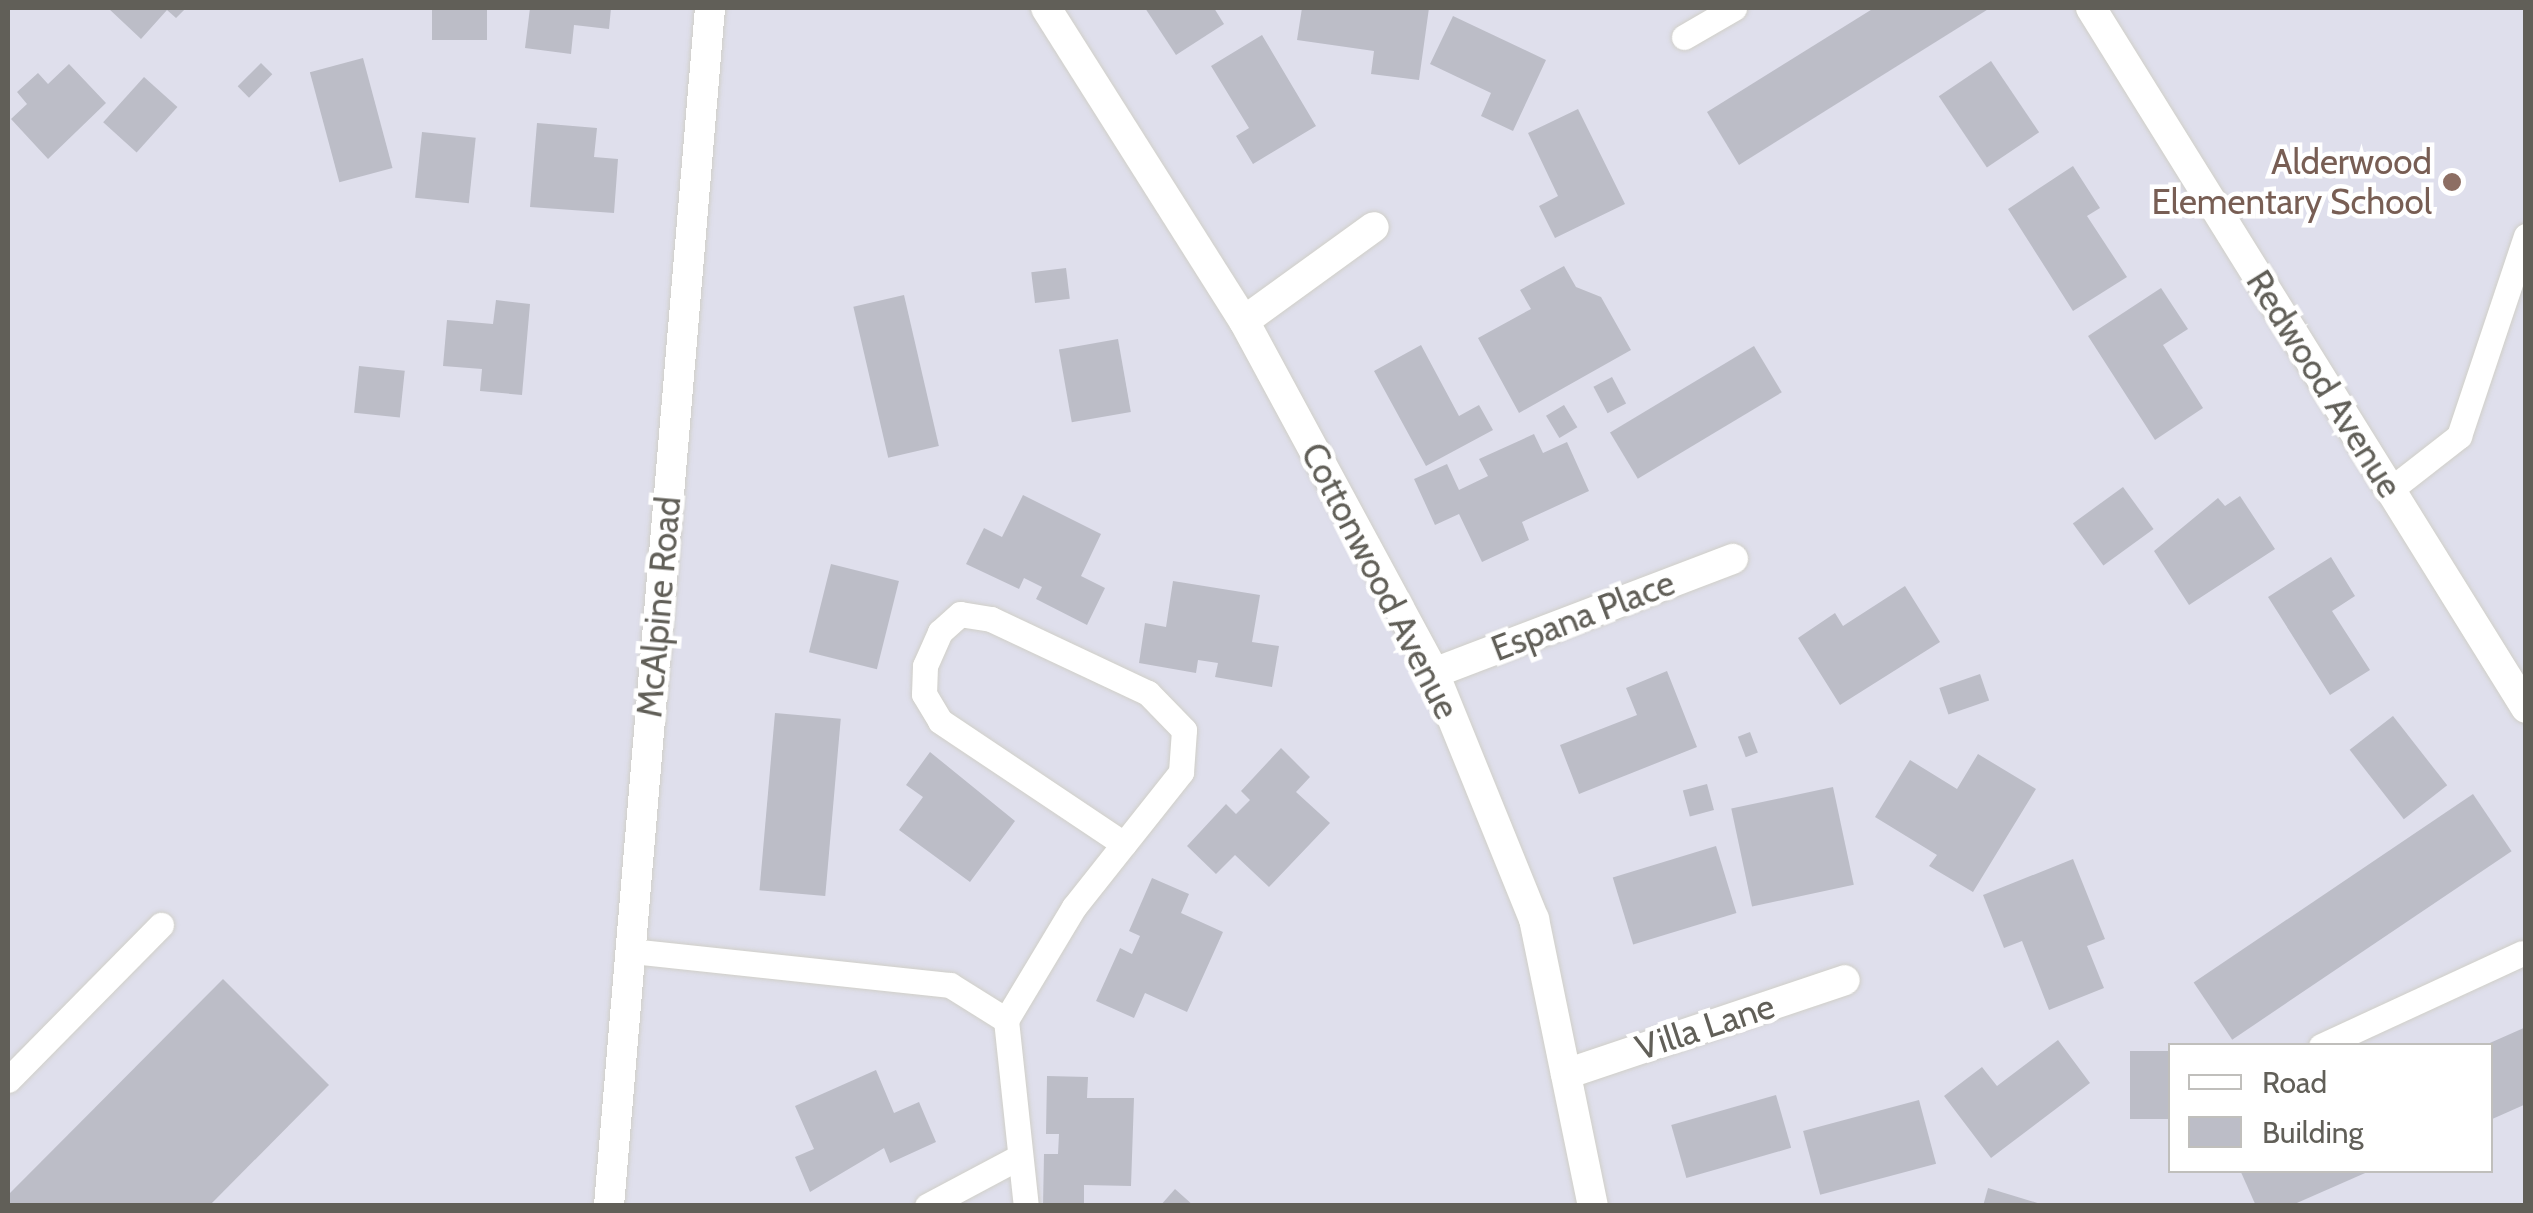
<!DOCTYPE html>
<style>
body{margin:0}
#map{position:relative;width:2533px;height:1213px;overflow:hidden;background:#dfdfec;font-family:Cabin,sans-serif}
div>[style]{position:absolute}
.building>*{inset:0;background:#bcbdc7;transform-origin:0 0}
.roads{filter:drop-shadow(0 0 2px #d0cfc8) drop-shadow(0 0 2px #d0cfc8)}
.lane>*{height:25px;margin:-12.5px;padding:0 12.5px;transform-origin:12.5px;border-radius:12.5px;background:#fff}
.street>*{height:30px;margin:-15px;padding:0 15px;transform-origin:15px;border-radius:15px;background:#fff}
.secondary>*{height:30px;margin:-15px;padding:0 15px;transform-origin:15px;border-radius:15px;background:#fff}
.dots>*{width:28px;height:28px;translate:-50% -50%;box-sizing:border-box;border:5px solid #fff;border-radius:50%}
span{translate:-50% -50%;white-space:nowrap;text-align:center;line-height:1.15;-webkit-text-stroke:9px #fff;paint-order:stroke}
.education-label{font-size:35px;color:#785e54}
.right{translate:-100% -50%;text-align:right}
.street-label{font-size:35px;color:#615f58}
.frame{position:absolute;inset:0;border:10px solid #615f58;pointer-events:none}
.legend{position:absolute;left:2168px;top:1043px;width:325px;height:130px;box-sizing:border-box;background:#fff;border:2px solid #c0bfbc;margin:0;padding:12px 18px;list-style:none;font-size:30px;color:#615f58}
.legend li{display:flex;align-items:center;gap:20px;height:50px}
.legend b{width:50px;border:2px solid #c0bfbc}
</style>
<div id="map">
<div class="building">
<div style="clip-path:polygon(108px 8px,186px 8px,176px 18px,167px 10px,141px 39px)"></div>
<div style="left:432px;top:8px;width:55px;height:32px"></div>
<div style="clip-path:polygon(530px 8px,611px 8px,609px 29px,574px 25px,571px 54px,525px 48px)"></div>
<div style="clip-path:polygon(1145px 8px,1214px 8px,1224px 24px,1176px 55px)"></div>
<div style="clip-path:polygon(1302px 8px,1429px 8px,1419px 80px,1371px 74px,1374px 51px,1297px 40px)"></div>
<div style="clip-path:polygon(1874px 8px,1990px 8px,1739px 165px,1707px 112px)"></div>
<div style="clip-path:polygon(1453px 16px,1546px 60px,1513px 131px,1481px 116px,1491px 93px,1430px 64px)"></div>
<div style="clip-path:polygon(1262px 35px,1316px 126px,1253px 164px,1236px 136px,1249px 128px,1211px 66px)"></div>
<div style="left:363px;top:58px;width:114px;height:55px;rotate:75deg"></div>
<div style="left:1991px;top:61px;width:86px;height:63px;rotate:56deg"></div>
<div style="left:261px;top:63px;width:16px;height:33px;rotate:45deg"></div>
<div style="clip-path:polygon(69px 64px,106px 103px,48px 159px,11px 119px,27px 104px,17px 92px,38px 73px,48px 84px)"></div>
<div style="left:144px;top:77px;width:45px;height:61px;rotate:42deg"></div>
<div style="clip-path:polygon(1578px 109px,1625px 204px,1555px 238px,1539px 206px,1558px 196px,1528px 133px)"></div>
<div style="clip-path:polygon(537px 123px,597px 128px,594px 157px,618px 159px,614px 213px,530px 207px)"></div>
<div style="left:422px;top:132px;width:54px;height:66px;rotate:6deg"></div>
<div style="clip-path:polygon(2073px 166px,2100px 208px,2087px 216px,2127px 277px,2073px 311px,2008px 209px)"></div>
<div style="clip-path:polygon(1564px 266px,1576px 287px,1601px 297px,1631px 350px,1519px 413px,1478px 338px,1531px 309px,1520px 290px)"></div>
<div style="left:1066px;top:268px;width:31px;height:35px;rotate:83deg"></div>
<div style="clip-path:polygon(2161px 288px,2188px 329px,2163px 345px,2203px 408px,2155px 440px,2088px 336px)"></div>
<div style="left:904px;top:295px;width:155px;height:52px;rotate:77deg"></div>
<div style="clip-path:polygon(496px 300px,530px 304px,522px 395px,480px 391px,482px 369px,443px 366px,447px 320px,493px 324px)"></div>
<div style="left:1118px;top:339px;width:74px;height:60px;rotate:80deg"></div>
<div style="clip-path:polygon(1421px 345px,1459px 416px,1479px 405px,1493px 430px,1426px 466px,1374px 371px)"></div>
<div style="left:1754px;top:346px;width:54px;height:168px;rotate:59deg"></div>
<div style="left:359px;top:366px;width:46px;height:47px;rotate:6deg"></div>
<div style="left:1612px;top:377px;width:30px;height:21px;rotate:62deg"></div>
<div style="left:1564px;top:405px;width:26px;height:21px;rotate:59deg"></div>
<div style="clip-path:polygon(1534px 434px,1543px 453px,1567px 442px,1589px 491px,1522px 522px,1529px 540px,1482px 562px,1459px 514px,1435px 525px,1414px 479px,1447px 464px,1459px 490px,1488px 476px,1479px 459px)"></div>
<div style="left:2123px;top:487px;width:52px;height:62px;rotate:54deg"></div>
<div style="clip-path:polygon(1023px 495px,1101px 534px,1081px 576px,1105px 588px,1087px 625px,1036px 599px,1042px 587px,1024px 578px,1019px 589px,966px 564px,984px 528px,1002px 537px)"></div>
<div style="clip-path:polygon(2240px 496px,2275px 549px,2189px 605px,2154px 551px,2218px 498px,2225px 506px)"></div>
<div style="clip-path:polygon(2331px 557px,2355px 596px,2332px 611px,2370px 670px,2330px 695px,2268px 597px)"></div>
<div style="left:831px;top:564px;width:70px;height:91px;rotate:14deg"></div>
<div style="clip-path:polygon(1173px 581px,1260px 595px,1252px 642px,1279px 646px,1272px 687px,1215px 677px,1218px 663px,1198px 660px,1196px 673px,1139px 663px,1145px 623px,1166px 627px)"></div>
<div style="clip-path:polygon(1905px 586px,1940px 642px,1840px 705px,1798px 638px,1835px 613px,1843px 626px)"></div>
<div style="clip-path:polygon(1667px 671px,1697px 747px,1579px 794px,1560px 745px,1637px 715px,1626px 688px)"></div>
<div style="left:1980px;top:674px;width:28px;height:43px;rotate:71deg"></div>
<div style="left:775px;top:713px;width:66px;height:178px;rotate:5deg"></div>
<div style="left:2393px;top:716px;width:88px;height:55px;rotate:52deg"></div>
<div style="left:1750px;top:732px;width:22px;height:13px;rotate:69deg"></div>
<div style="clip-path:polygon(1281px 748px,1310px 777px,1296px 792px,1330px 823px,1269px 887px,1235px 855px,1216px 874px,1187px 846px,1226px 804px,1236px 814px,1250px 800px,1241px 791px)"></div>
<div style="clip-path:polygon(930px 752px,1015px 821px,970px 882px,899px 830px,923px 797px,906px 785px)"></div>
<div style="clip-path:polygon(1978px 754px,2036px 789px,1973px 892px,1929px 866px,1937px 855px,1875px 817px,1910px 760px,1957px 789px)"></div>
<div style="left:1707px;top:784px;width:27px;height:25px;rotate:75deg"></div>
<div style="left:1833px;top:787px;width:100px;height:104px;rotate:78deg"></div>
<div style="left:2473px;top:794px;width:69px;height:337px;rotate:56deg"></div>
<div style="left:1716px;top:846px;width:70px;height:108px;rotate:73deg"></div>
<div style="clip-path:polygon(2073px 859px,2105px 939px,2087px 946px,2104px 988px,2049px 1010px,2022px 941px,2004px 948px,1983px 895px)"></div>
<div style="clip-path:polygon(1152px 878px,1189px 894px,1181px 913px,1223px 932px,1187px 1012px,1145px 993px,1134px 1018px,1096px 1001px,1120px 948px,1132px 954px,1140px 936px,1129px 931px)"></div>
<div style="clip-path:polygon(223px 979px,329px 1085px,209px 1206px,8px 1206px,8px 1195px)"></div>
<div style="clip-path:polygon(2526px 1027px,2526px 1104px,2490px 1120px,2490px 1046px,2483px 1046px)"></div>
<div style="clip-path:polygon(2058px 1040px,2090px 1083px,1991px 1158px,1944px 1096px,1982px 1067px,1997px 1086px)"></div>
<div style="left:2170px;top:1051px;width:68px;height:40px;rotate:90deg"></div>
<div style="clip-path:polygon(876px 1070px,894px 1113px,919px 1102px,936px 1142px,890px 1163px,884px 1148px,810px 1192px,795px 1157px,814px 1149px,795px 1106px)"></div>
<div style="clip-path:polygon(1047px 1076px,1088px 1077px,1087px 1098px,1134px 1098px,1131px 1186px,1084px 1185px,1084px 1206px,1043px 1206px,1044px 1154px,1058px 1154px,1059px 1134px,1046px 1134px)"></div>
<div style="left:1776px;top:1095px;width:55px;height:109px;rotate:74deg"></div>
<div style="left:1919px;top:1100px;width:66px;height:120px;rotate:75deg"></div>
<div style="clip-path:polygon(2240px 1170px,2372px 1170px,2290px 1206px,2256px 1206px)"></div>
<div style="clip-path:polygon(1988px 1188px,2044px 1205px,2044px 1206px,1983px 1206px)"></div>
<div style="clip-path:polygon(1175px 1189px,1194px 1206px,1160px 1206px)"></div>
</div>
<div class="roads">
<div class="lane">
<div style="left:1684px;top:37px;width:58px;rotate:-30.1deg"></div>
<div style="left:2390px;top:490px;width:88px;rotate:-38deg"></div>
<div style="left:2459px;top:436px;width:211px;rotate:-71.5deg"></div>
<div style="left:631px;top:951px;width:321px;rotate:6.1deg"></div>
<div style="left:950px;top:985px;width:66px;rotate:32deg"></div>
<div style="left:1006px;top:1020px;width:187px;rotate:83.9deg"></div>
<div style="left:1006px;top:1020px;width:132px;rotate:-59deg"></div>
<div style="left:1074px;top:907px;width:80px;rotate:-51.6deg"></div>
<div style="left:1124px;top:844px;width:92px;rotate:-51.6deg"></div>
<div style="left:1181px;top:772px;width:42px;rotate:-85.9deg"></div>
<div style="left:1184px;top:730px;width:52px;rotate:-134.2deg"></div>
<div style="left:1148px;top:693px;width:174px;rotate:-154.8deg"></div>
<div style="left:991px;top:619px;width:31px;rotate:-171deg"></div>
<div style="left:960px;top:614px;width:27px;rotate:138deg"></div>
<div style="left:940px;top:632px;width:37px;rotate:114deg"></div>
<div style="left:925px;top:666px;width:28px;rotate:92deg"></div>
<div style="left:924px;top:694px;width:31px;rotate:59deg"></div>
<div style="left:940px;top:721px;width:221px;rotate:33.8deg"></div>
<div style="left:2321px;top:1046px;width:221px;rotate:-24.8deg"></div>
<div style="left:8px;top:1080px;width:218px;rotate:-45.4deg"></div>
<div style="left:927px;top:1206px;width:104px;rotate:-28deg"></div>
</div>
<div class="street">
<div style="left:1046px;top:8px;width:370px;rotate:57.7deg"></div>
<div style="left:1244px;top:321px;width:400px;rotate:61.6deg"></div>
<div style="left:1434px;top:673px;width:266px;rotate:67.9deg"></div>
<div style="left:1534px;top:919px;width:293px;rotate:78.4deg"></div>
<div style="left:2091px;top:8px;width:824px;rotate:58.14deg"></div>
<div style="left:1244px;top:321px;width:160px;rotate:-35.9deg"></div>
<div style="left:1434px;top:673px;width:320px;rotate:-20.9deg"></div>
<div style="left:1566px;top:1074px;width:294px;rotate:-18.6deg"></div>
</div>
<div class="secondary">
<div style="left:609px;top:1206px;width:1202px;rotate:-85.18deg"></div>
</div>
</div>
<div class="dots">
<div style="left:2452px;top:182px;background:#8d6e63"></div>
</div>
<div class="education-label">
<span class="right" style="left:2432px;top:182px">Alderwood<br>Elementary School</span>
</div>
<div class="street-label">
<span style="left:2324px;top:384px;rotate:58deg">Redwood Avenue</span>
<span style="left:1380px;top:581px;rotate:63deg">Cottonwood Avenue</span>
<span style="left:659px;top:607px;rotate:-85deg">McAlpine Road</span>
<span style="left:1583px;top:616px;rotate:-21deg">Espana Place</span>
<span style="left:1705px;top:1027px;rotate:-18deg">Villa Lane</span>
</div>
<div class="frame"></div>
<ul class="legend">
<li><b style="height:12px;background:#fff"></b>Road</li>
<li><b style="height:28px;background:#bcbdc7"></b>Building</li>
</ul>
</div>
